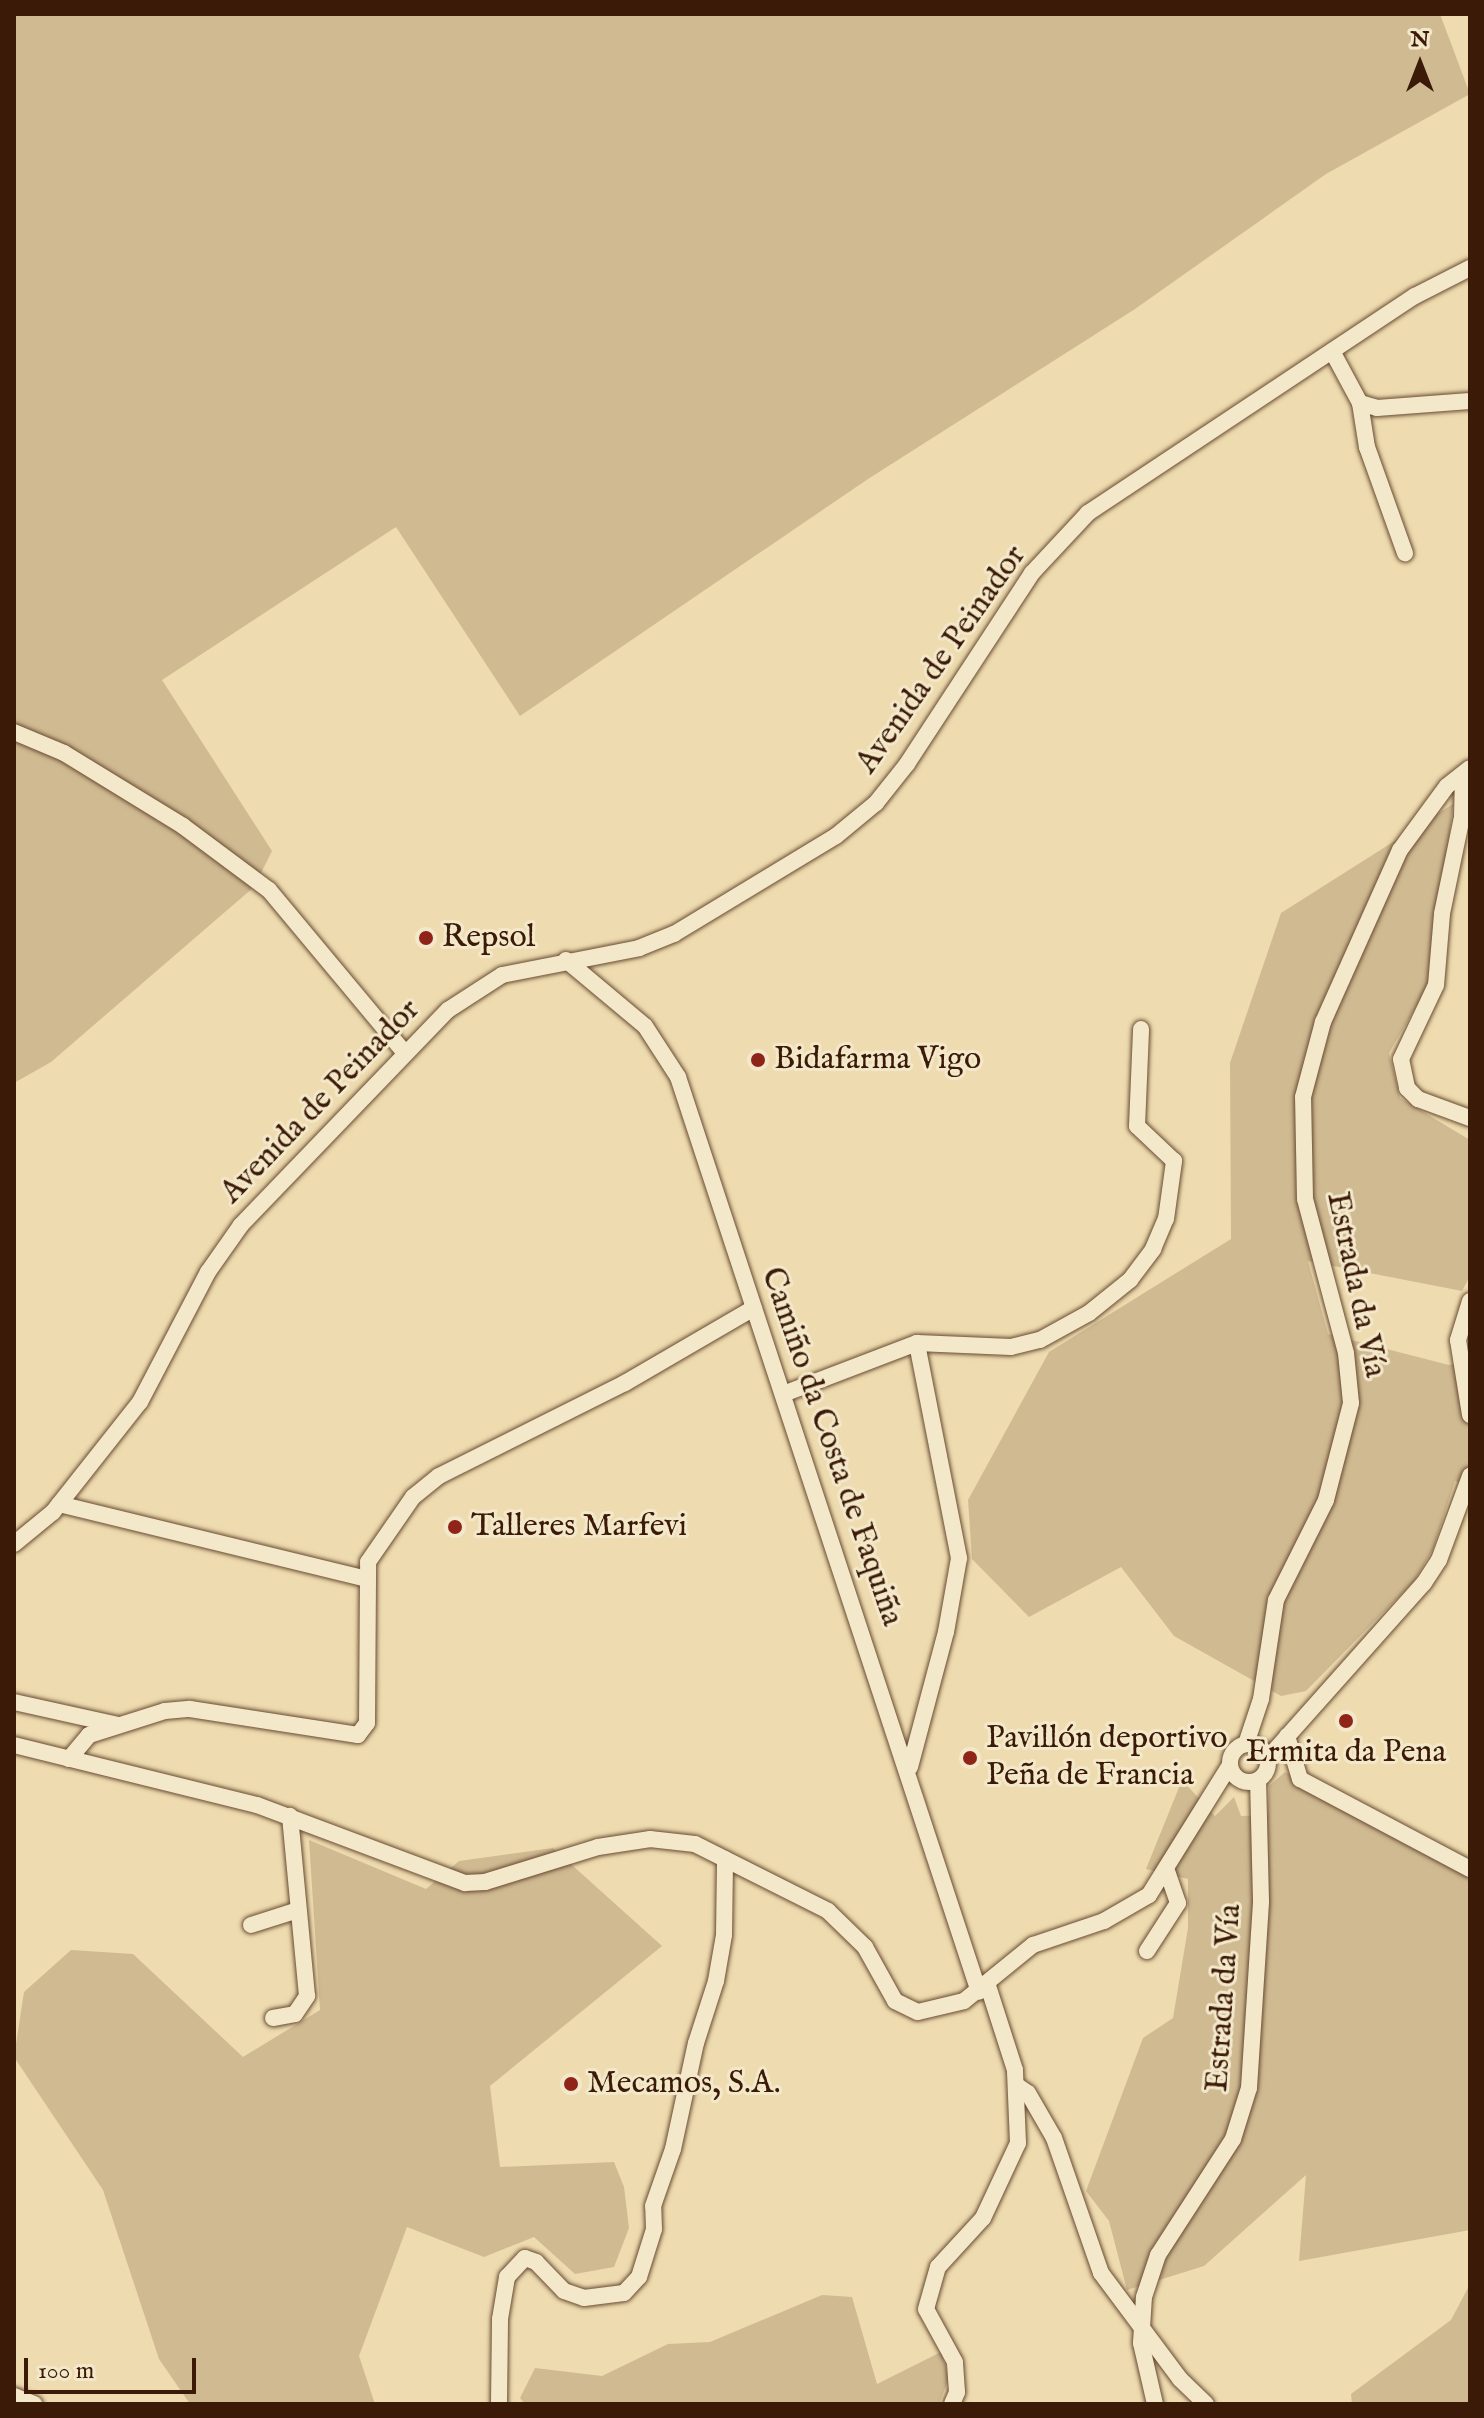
<!DOCTYPE html>
<meta charset="utf-8">
<style>
body{margin:0}
#map{position:relative;width:1484px;height:2418px;overflow:hidden;background:#eedbaf;font-family:"IM FELL English",serif}
div>[style]{position:absolute}
.green>*{inset:0;background:#d0ba92}
.roads{filter:drop-shadow(0 0 2px #684b31) drop-shadow(0 0 2px #684b31)}
.minor>*{height:16px;margin:-8px;padding:0 8px;transform-origin:8px;border-radius:8px;background:#f4e8cb}
.minor>.ring{margin:-8px;padding:0;box-sizing:content-box;background:none;border:16px solid #f4e8cb;border-radius:50%}
.dots>*{width:22px;height:22px;translate:-50% -50%;box-sizing:border-box;border:4px solid #f4e8cb;border-radius:50%}
span{translate:-50% -50%;white-space:nowrap;text-align:center;line-height:1.15;-webkit-text-stroke:6px #f4e8cb;paint-order:stroke}
.street-label{font-size:32px;color:#3b1b07}
.poi-label{font-size:32px;color:#3b1b07}
.left{translate:0 -50%;text-align:left}
.frame{position:absolute;inset:0;border:16px solid #3b1b07;pointer-events:none}
.north{position:absolute;left:1380px;top:24px;width:80px;height:80px;-webkit-text-stroke:6px #f4e8cb;paint-order:stroke;rotate:0deg;font-size:22px;font-weight:700;line-height:32px;text-align:center;color:#3b1b07}
.north::after{content:'';display:block;margin:auto;width:28px;height:36px;background:#3b1b07;clip-path:polygon(50% 0,100% 100%,50% 72%,0 100%)}
.scale{position:absolute;left:24px;top:2358px;width:172px;height:36px;box-sizing:border-box;border:4px solid #3b1b07;border-top:0;padding-left:10px;font-size:24px;line-height:28px;white-space:nowrap;color:#3b1b07;-webkit-text-stroke:6px #f4e8cb;paint-order:stroke}
</style>
<div id="map">
<div class="green">
<div style="clip-path:polygon(14px 14px,1440px 14px,1470px 94px,1326px 174px,1135px 309px,868px 479px,520px 716px,396px 527px,162px 680px,272px 851px,254px 887px,51px 1062px,14px 1083px)"></div>
<div style="clip-path:polygon(1453px 804px,1432px 979px,1389px 1053px,1400px 1098px,1470px 1140px,1470px 1276px,1462px 1291px,1308px 1261px,1328px 1334px,1449px 1365px,1470px 1361px,1470px 1488px,1455px 1481px,1433px 1549px,1414px 1581px,1306px 1691px,1281px 1696px,1174px 1636px,1121px 1567px,1029px 1617px,972px 1559px,968px 1500px,1049px 1352px,1231px 1239px,1230px 1063px,1281px 913px)"></div>
<div style="clip-path:polygon(1285px 1772px,1470px 1870px,1470px 2230px,1299px 2261px,1306px 2175px,1204px 2266px,1127px 2290px,1109px 2221px,1086px 2191px,1143px 2038px,1173px 2018px,1188px 1928px,1188px 1879px,1146px 1869px,1182px 1780px,1215px 1816px,1234px 1797px,1241px 1816px,1268px 1815px,1269px 1786px)"></div>
<div style="clip-path:polygon(309px 1840px,426px 1889px,459px 1861px,553px 1848px,662px 1946px,490px 2086px,500px 2167px,614px 2162px,624px 2187px,629px 2228px,614px 2267px,575px 2274px,534px 2237px,484px 2257px,407px 2227px,359px 2356px,375px 2404px,190px 2404px,159px 2359px,103px 2190px,14px 2057px,24px 1992px,71px 1950px,133px 1954px,243px 2057px,320px 2010px)"></div>
<div style="clip-path:polygon(1470px 2284px,1470px 2404px,1352px 2404px,1351px 2394px,1451px 2320px)"></div>
<div style="clip-path:polygon(822px 2295px,852px 2297px,877px 2384px,941px 2352px,949px 2378px,939px 2404px,525px 2404px,520px 2398px,535px 2368px,602px 2376px,668px 2344px,710px 2342px)"></div>
</div>
<div class="roads">
<div class="minor">
<div style="left:1332px;top:351px;width:59px;rotate:61.7deg"></div>
<div style="left:1360px;top:403px;width:18px;rotate:16deg"></div>
<div style="left:1377px;top:408px;width:93px;rotate:-4.3deg"></div>
<div style="left:1360px;top:403px;width:45px;rotate:81deg"></div>
<div style="left:1367px;top:447px;width:113px;rotate:70.3deg"></div>
<div style="left:14px;top:732px;width:54px;rotate:22.8deg"></div>
<div style="left:64px;top:753px;width:140px;rotate:31.5deg"></div>
<div style="left:183px;top:826px;width:107px;rotate:36.7deg"></div>
<div style="left:269px;top:890px;width:209px;rotate:50.2deg"></div>
<div style="left:1463px;top:774px;width:43px;rotate:91.3deg"></div>
<div style="left:1462px;top:817px;width:99px;rotate:101.7deg"></div>
<div style="left:1442px;top:914px;width:71px;rotate:94.8deg"></div>
<div style="left:1436px;top:985px;width:82px;rotate:115.3deg"></div>
<div style="left:1401px;top:1059px;width:30px;rotate:78deg"></div>
<div style="left:1407px;top:1088px;width:16px;rotate:45deg"></div>
<div style="left:1418px;top:1099px;width:55px;rotate:20.1deg"></div>
<div style="left:566px;top:960px;width:103px;rotate:39.9deg"></div>
<div style="left:645px;top:1026px;width:61px;rotate:57.1deg"></div>
<div style="left:678px;top:1077px;width:963px;rotate:71.79deg"></div>
<div style="left:1470px;top:1301px;width:41px;rotate:107.1deg"></div>
<div style="left:1458px;top:1340px;width:76px;rotate:80.9deg"></div>
<div style="left:786px;top:1393px;width:140px;rotate:-20.9deg"></div>
<div style="left:917px;top:1343px;width:94px;rotate:2.4deg"></div>
<div style="left:1011px;top:1347px;width:30px;rotate:-14deg"></div>
<div style="left:1040px;top:1340px;width:56px;rotate:-28.9deg"></div>
<div style="left:1089px;top:1313px;width:53px;rotate:-38.8deg"></div>
<div style="left:1130px;top:1280px;width:39px;rotate:-53deg"></div>
<div style="left:1153px;top:1249px;width:33px;rotate:-67deg"></div>
<div style="left:1166px;top:1219px;width:59px;rotate:-82.1deg"></div>
<div style="left:1174px;top:1161px;width:51px;rotate:-136.6deg"></div>
<div style="left:1137px;top:1126px;width:97px;rotate:-87.6deg"></div>
<div style="left:59px;top:1504px;width:317px;rotate:13.7deg"></div>
<div style="left:14px;top:1544px;width:50px;rotate:-39.4deg"></div>
<div style="left:53px;top:1512px;width:140px;rotate:-51.7deg"></div>
<div style="left:140px;top:1402px;width:147px;rotate:-62.4deg"></div>
<div style="left:208px;top:1272px;width:57px;rotate:-54.9deg"></div>
<div style="left:241px;top:1225px;width:298px;rotate:-46.1deg"></div>
<div style="left:448px;top:1010px;width:64px;rotate:-32.9deg"></div>
<div style="left:502px;top:975px;width:140px;rotate:-11.1deg"></div>
<div style="left:639px;top:948px;width:38px;rotate:-22deg"></div>
<div style="left:674px;top:934px;width:189px;rotate:-31.2deg"></div>
<div style="left:836px;top:836px;width:52px;rotate:-39.5deg"></div>
<div style="left:876px;top:803px;width:50px;rotate:-51.5deg"></div>
<div style="left:907px;top:764px;width:228px;rotate:-56.8deg"></div>
<div style="left:1032px;top:573px;width:82px;rotate:-47deg"></div>
<div style="left:1088px;top:513px;width:392px;rotate:-33.6deg"></div>
<div style="left:1415px;top:296px;width:62px;rotate:-27deg"></div>
<div style="left:14px;top:1702px;width:107px;rotate:12.5deg"></div>
<div style="left:1287px;top:1736px;width:45px;rotate:73.2deg"></div>
<div style="left:1300px;top:1779px;width:192px;rotate:27.9deg"></div>
<div class="ring" style="left:1230px;top:1744px;width:22px;height:22px"></div>
<div style="left:1246px;top:1744px;width:47px;rotate:-71.6deg"></div>
<div style="left:1261px;top:1699px;width:100px;rotate:-81.4deg"></div>
<div style="left:1276px;top:1600px;width:112px;rotate:-63.4deg"></div>
<div style="left:1326px;top:1500px;width:100px;rotate:-75.5deg"></div>
<div style="left:1351px;top:1403px;width:50px;rotate:-95.7deg"></div>
<div style="left:1346px;top:1353px;width:159px;rotate:-104.9deg"></div>
<div style="left:1305px;top:1199px;width:102px;rotate:-91.1deg"></div>
<div style="left:1303px;top:1097px;width:78px;rotate:-75.1deg"></div>
<div style="left:1323px;top:1022px;width:188px;rotate:-65.9deg"></div>
<div style="left:1400px;top:850px;width:79px;rotate:-53.7deg"></div>
<div style="left:1447px;top:786px;width:29px;rotate:-38deg"></div>
<div style="left:14px;top:1745px;width:250px;rotate:13.9deg"></div>
<div style="left:257px;top:1805px;width:222px;rotate:20.6deg"></div>
<div style="left:465px;top:1883px;width:20px;rotate:-3deg"></div>
<div style="left:485px;top:1882px;width:118px;rotate:-17.2deg"></div>
<div style="left:598px;top:1847px;width:53px;rotate:-8.7deg"></div>
<div style="left:650px;top:1839px;width:45px;rotate:6.3deg"></div>
<div style="left:695px;top:1844px;width:149px;rotate:26.7deg"></div>
<div style="left:828px;top:1911px;width:52px;rotate:44.2deg"></div>
<div style="left:865px;top:1947px;width:62px;rotate:60.9deg"></div>
<div style="left:895px;top:2001px;width:25px;rotate:26deg"></div>
<div style="left:918px;top:2012px;width:47px;rotate:-13.4deg"></div>
<div style="left:964px;top:2001px;width:89px;rotate:-39.1deg"></div>
<div style="left:1033px;top:1945px;width:75px;rotate:-18.7deg"></div>
<div style="left:1104px;top:1921px;width:52px;rotate:-30deg"></div>
<div style="left:1149px;top:1895px;width:153px;rotate:-58.1deg"></div>
<div style="left:1268px;top:1758px;width:234px;rotate:-48.3deg"></div>
<div style="left:1424px;top:1583px;width:27px;rotate:-57deg"></div>
<div style="left:1439px;top:1560px;width:90px;rotate:-69.7deg"></div>
<div style="left:69px;top:1759px;width:31px;rotate:-50deg"></div>
<div style="left:89px;top:1735px;width:80px;rotate:-17.5deg"></div>
<div style="left:165px;top:1711px;width:25px;rotate:-5deg"></div>
<div style="left:190px;top:1709px;width:170px;rotate:8.8deg"></div>
<div style="left:358px;top:1735px;width:15px;rotate:-53deg"></div>
<div style="left:367px;top:1723px;width:161px;rotate:-89.6deg"></div>
<div style="left:368px;top:1562px;width:79px;rotate:-55.3deg"></div>
<div style="left:413px;top:1497px;width:33px;rotate:-39deg"></div>
<div style="left:439px;top:1476px;width:208px;rotate:-26.6deg"></div>
<div style="left:625px;top:1383px;width:149px;rotate:-30.2deg"></div>
<div style="left:910px;top:1767px;width:140px;rotate:-75.1deg"></div>
<div style="left:946px;top:1632px;width:75px;rotate:-80deg"></div>
<div style="left:959px;top:1558px;width:219px;rotate:-101.1deg"></div>
<div style="left:251px;top:1925px;width:49px;rotate:-17.7deg"></div>
<div style="left:1147px;top:1951px;width:57px;rotate:-57.1deg"></div>
<div style="left:1178px;top:1903px;width:34px;rotate:-109deg"></div>
<div style="left:273px;top:2018px;width:22px;rotate:-10deg"></div>
<div style="left:295px;top:2014px;width:22px;rotate:-56deg"></div>
<div style="left:307px;top:1996px;width:181px;rotate:-95.4deg"></div>
<div style="left:1016px;top:2085px;width:14px;rotate:34deg"></div>
<div style="left:1028px;top:2093px;width:52px;rotate:60deg"></div>
<div style="left:1054px;top:2138px;width:143px;rotate:70.8deg"></div>
<div style="left:1101px;top:2273px;width:132px;rotate:53.3deg"></div>
<div style="left:1180px;top:2379px;width:36px;rotate:44deg"></div>
<div style="left:14px;top:2396px;width:22px;rotate:22deg"></div>
<div style="left:499px;top:2404px;width:85px;rotate:-89.3deg"></div>
<div style="left:500px;top:2319px;width:43px;rotate:-80.5deg"></div>
<div style="left:507px;top:2277px;width:26px;rotate:-47deg"></div>
<div style="left:525px;top:2258px;width:12px;rotate:20deg"></div>
<div style="left:536px;top:2262px;width:40px;rotate:46deg"></div>
<div style="left:564px;top:2291px;width:21px;rotate:19deg"></div>
<div style="left:584px;top:2298px;width:40px;rotate:-7.1deg"></div>
<div style="left:624px;top:2293px;width:22px;rotate:-47deg"></div>
<div style="left:639px;top:2277px;width:50px;rotate:-72.6deg"></div>
<div style="left:654px;top:2229px;width:23px;rotate:-92deg"></div>
<div style="left:653px;top:2206px;width:60px;rotate:-70.7deg"></div>
<div style="left:673px;top:2149px;width:108px;rotate:-77.8deg"></div>
<div style="left:696px;top:2043px;width:65px;rotate:-72.1deg"></div>
<div style="left:716px;top:1981px;width:47px;rotate:-80.1deg"></div>
<div style="left:724px;top:1935px;width:76px;rotate:-89.2deg"></div>
<div style="left:952px;top:2404px;width:13px;rotate:-67deg"></div>
<div style="left:957px;top:2392px;width:30px;rotate:-94deg"></div>
<div style="left:955px;top:2362px;width:60px;rotate:-118.7deg"></div>
<div style="left:926px;top:2309px;width:44px;rotate:-74.1deg"></div>
<div style="left:938px;top:2267px;width:67px;rotate:-47.4deg"></div>
<div style="left:983px;top:2218px;width:83px;rotate:-65deg"></div>
<div style="left:1018px;top:2143px;width:73px;rotate:-92.4deg"></div>
<div style="left:1015px;top:2070px;width:88px;rotate:-107.8deg"></div>
<div style="left:1155px;top:2404px;width:63px;rotate:-102.9deg"></div>
<div style="left:1141px;top:2343px;width:46px;rotate:-86.3deg"></div>
<div style="left:1144px;top:2297px;width:44px;rotate:-71.6deg"></div>
<div style="left:1158px;top:2255px;width:138px;rotate:-57.1deg"></div>
<div style="left:1233px;top:2139px;width:53px;rotate:-72.6deg"></div>
<div style="left:1249px;top:2088px;width:187px;rotate:-86.3deg"></div>
<div style="left:1261px;top:1901px;width:121px;rotate:-91.4deg"></div>
</div>
</div>
<div class="dots">
<div style="left:426px;top:938px;background:#8f2418"></div>
<div style="left:758px;top:1060px;background:#8f2418"></div>
<div style="left:455px;top:1527px;background:#8f2418"></div>
<div style="left:1346px;top:1721px;background:#8f2418"></div>
<div style="left:970px;top:1758px;background:#8f2418"></div>
<div style="left:571px;top:2084px;background:#8f2418"></div>
</div>
<div class="street-label">
<span style="left:942px;top:660px;rotate:-55deg">Avenida de Peinador</span>
<span style="left:321px;top:1102px;rotate:-46deg">Avenida de Peinador</span>
<span style="left:1355px;top:1285px;rotate:78deg">Estrada da Vía</span>
<span style="left:831px;top:1447px;rotate:71deg">Camiño da Costa de Faquiña</span>
<span style="left:1225px;top:1998px;rotate:-86deg">Estrada da Vía</span>
</div>
<div class="poi-label">
<span class="left" style="left:442px;top:938px">Repsol</span>
<span class="left" style="left:774px;top:1060px">Bidafarma Vigo</span>
<span class="left" style="left:471px;top:1527px">Talleres Marfevi</span>
<span class="left" style="left:986px;top:1758px">Pavillón deportivo<br>Peña de Francia</span>
<span style="left:1346px;top:1753px">Ermita da Pena</span>
<span class="left" style="left:587px;top:2084px">Mecamos, S.A.</span>
</div>
<div class="frame"></div>
<div class="north">N</div>
<div class="scale">100 m</div>
</div>
